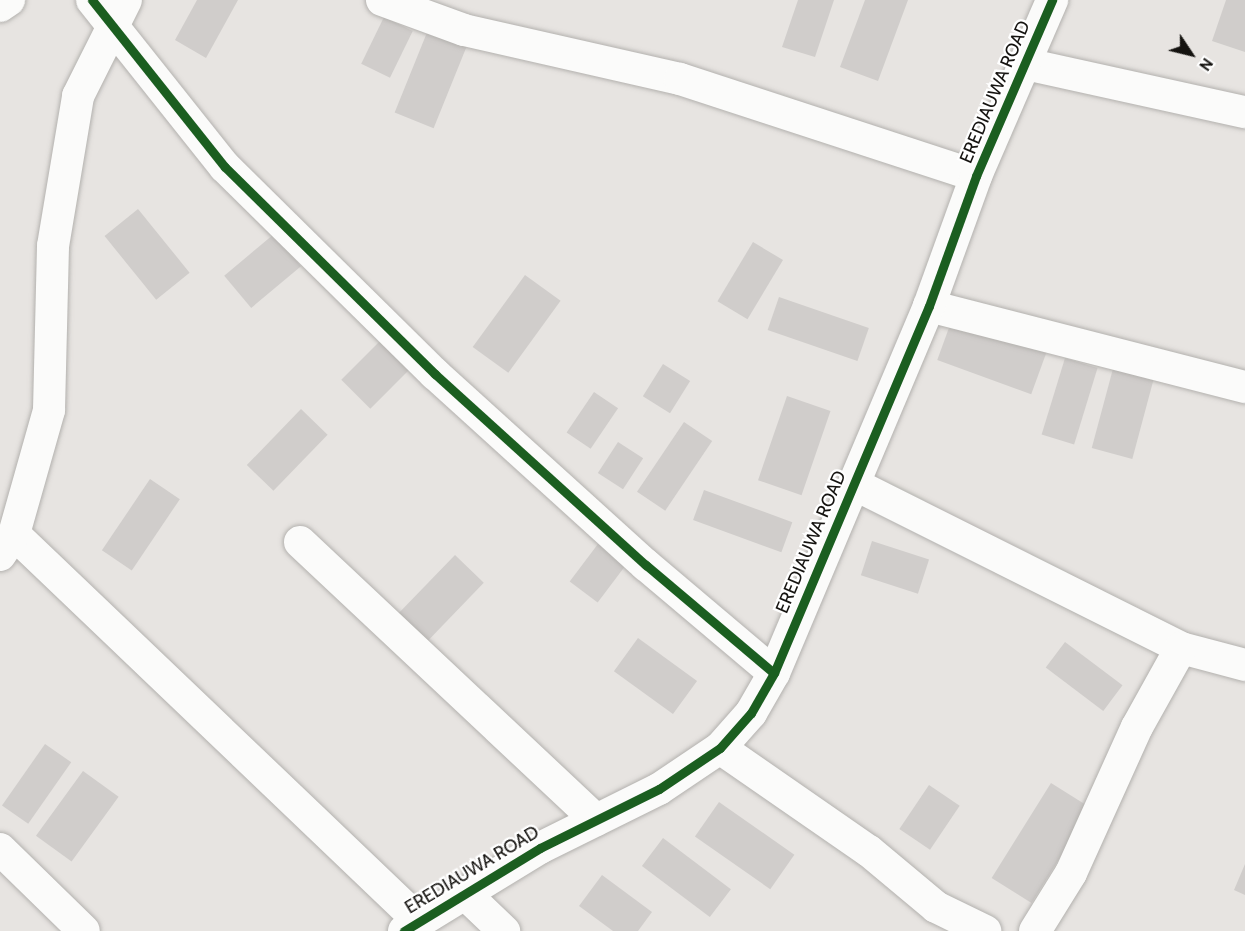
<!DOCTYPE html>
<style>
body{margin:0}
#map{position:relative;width:1245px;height:931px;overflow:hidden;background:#e7e4e1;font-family:Cabin,sans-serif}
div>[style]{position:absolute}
.building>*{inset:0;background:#d0cdcb;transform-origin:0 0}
.roads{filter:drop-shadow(0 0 2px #b3b1ae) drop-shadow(0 0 2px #b3b1ae)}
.minor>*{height:32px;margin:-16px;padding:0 16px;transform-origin:16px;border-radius:16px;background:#fbfbfa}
.cycleway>*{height:9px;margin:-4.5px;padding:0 4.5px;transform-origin:4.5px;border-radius:4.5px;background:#1b5e20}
span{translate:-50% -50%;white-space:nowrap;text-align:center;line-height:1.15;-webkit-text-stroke:4.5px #fff;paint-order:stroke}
.street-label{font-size:18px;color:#151310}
.north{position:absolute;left:1161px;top:24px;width:60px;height:60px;-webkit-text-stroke:4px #fff;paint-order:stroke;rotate:125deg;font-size:16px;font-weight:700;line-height:24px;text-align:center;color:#151310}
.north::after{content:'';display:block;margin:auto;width:21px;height:27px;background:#151310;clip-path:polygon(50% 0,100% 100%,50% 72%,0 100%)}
</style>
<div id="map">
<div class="building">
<div style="clip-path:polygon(197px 0,238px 0,206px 58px,175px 40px)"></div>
<div style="clip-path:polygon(798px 0,834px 0,815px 57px,782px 47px)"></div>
<div style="clip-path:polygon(865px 0,908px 0,878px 81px,840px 67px)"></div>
<div style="clip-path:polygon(1226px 0,1245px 0,1245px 52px,1212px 41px)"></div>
<div style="left:384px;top:17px;width:32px;height:52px;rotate:26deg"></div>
<div style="left:428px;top:30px;width:42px;height:89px;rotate:22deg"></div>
<div style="left:138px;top:209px;width:82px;height:43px;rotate:51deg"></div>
<div style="left:274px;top:234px;width:42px;height:65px;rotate:50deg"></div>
<div style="left:753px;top:242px;width:35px;height:69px;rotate:31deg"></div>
<div style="left:525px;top:275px;width:44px;height:89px;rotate:36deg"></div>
<div style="left:779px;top:297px;width:95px;height:35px;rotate:19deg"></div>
<div style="left:954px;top:314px;width:100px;height:49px;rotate:20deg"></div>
<div style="left:388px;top:333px;width:41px;height:66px;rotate:45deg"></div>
<div style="left:1065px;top:358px;width:34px;height:80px;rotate:17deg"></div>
<div style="left:663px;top:364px;width:32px;height:38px;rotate:32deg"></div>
<div style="left:1114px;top:365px;width:42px;height:86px;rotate:15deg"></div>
<div style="left:594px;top:392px;width:29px;height:49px;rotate:34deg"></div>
<div style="left:787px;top:396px;width:46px;height:89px;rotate:19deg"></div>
<div style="left:301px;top:409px;width:37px;height:78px;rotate:44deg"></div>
<div style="left:684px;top:422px;width:34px;height:84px;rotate:34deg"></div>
<div style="left:618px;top:442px;width:30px;height:37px;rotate:33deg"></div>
<div style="left:150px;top:479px;width:36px;height:86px;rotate:34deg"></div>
<div style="left:704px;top:490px;width:94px;height:32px;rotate:20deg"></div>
<div style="left:604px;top:536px;width:35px;height:57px;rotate:37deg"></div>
<div style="left:872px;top:541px;width:60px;height:36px;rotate:18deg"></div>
<div style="left:455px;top:555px;width:40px;height:86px;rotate:44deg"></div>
<div style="left:638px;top:638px;width:73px;height:41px;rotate:36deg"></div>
<div style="left:1065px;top:642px;width:72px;height:32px;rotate:37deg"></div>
<div style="left:45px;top:744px;width:32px;height:75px;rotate:35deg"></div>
<div style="left:83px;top:771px;width:44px;height:80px;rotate:36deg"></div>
<div style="left:1051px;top:783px;width:47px;height:112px;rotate:32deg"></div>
<div style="left:929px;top:785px;width:37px;height:53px;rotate:34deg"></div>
<div style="left:719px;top:802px;width:92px;height:42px;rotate:35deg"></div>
<div style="left:663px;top:838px;width:85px;height:35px;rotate:37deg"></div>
<div style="clip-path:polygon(1245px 864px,1245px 895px,1234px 890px)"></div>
<div style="clip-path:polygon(602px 875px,652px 912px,638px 931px,613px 931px,579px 906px)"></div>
</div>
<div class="roads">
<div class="minor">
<div style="left:92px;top:0;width:213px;rotate:51.5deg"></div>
<div style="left:225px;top:167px;width:295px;rotate:44.6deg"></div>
<div style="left:435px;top:374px;width:285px;rotate:42.2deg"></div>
<div style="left:646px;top:565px;width:167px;rotate:40.2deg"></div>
<div style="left:382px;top:0;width:87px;rotate:20.1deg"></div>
<div style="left:464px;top:30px;width:221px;rotate:12.8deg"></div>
<div style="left:680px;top:79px;width:311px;rotate:18.1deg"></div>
<div style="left:0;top:6px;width:11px;rotate:-34deg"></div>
<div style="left:1026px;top:64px;width:224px;rotate:12.4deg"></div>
<div style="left:929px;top:306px;width:326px;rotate:14.4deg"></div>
<div style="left:854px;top:484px;width:366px;rotate:26.6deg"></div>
<div style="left:1181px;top:648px;width:66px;rotate:14.9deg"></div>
<div style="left:14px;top:534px;width:559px;rotate:43.69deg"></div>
<div style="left:300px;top:542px;width:406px;rotate:43.2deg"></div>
<div style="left:0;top:555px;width:25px;rotate:-56deg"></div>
<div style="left:14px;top:534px;width:129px;rotate:-74.2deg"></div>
<div style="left:49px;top:410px;width:164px;rotate:-88.6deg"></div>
<div style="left:53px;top:246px;width:152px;rotate:-80.5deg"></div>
<div style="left:78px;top:96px;width:107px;rotate:-63.4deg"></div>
<div style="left:720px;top:748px;width:181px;rotate:34.7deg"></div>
<div style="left:869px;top:851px;width:87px;rotate:39.9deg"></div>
<div style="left:936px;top:907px;width:55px;rotate:26.1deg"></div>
<div style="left:0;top:849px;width:117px;rotate:44.3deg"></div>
<div style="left:463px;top:892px;width:57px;rotate:43.6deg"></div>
<div style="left:404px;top:931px;width:159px;rotate:-31.4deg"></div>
<div style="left:540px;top:848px;width:133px;rotate:-26.4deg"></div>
<div style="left:659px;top:789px;width:73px;rotate:-33.9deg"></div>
<div style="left:720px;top:748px;width:47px;rotate:-48.5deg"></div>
<div style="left:751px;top:713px;width:46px;rotate:-60.1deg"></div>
<div style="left:774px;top:673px;width:398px;rotate:-67.1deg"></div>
<div style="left:929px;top:306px;width:138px;rotate:-70.1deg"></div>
<div style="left:976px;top:176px;width:192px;rotate:-66.6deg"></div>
<div style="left:1035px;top:931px;width:68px;rotate:-58.2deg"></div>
<div style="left:1071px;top:873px;width:160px;rotate:-65.7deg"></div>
<div style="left:1137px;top:727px;width:90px;rotate:-60.9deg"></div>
</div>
</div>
<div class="cycleway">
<div style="left:92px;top:0;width:213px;rotate:51.5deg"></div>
<div style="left:225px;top:167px;width:295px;rotate:44.6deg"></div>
<div style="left:435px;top:374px;width:285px;rotate:42.2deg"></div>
<div style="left:646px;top:565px;width:167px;rotate:40.2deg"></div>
<div style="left:404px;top:931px;width:159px;rotate:-31.4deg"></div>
<div style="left:540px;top:848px;width:133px;rotate:-26.4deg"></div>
<div style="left:659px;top:789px;width:73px;rotate:-33.9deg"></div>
<div style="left:720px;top:748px;width:47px;rotate:-48.5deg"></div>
<div style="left:751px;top:713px;width:46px;rotate:-60.1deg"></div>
<div style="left:774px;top:673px;width:398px;rotate:-67.1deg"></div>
<div style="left:929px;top:306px;width:138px;rotate:-70.1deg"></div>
<div style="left:976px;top:176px;width:192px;rotate:-66.6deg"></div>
</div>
<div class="street-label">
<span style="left:995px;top:92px;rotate:-67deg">EREDIAUWA ROAD</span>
<span style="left:811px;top:542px;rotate:-67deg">EREDIAUWA ROAD</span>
<span style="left:472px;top:870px;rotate:-31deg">EREDIAUWA ROAD</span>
</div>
<div class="north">N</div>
</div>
